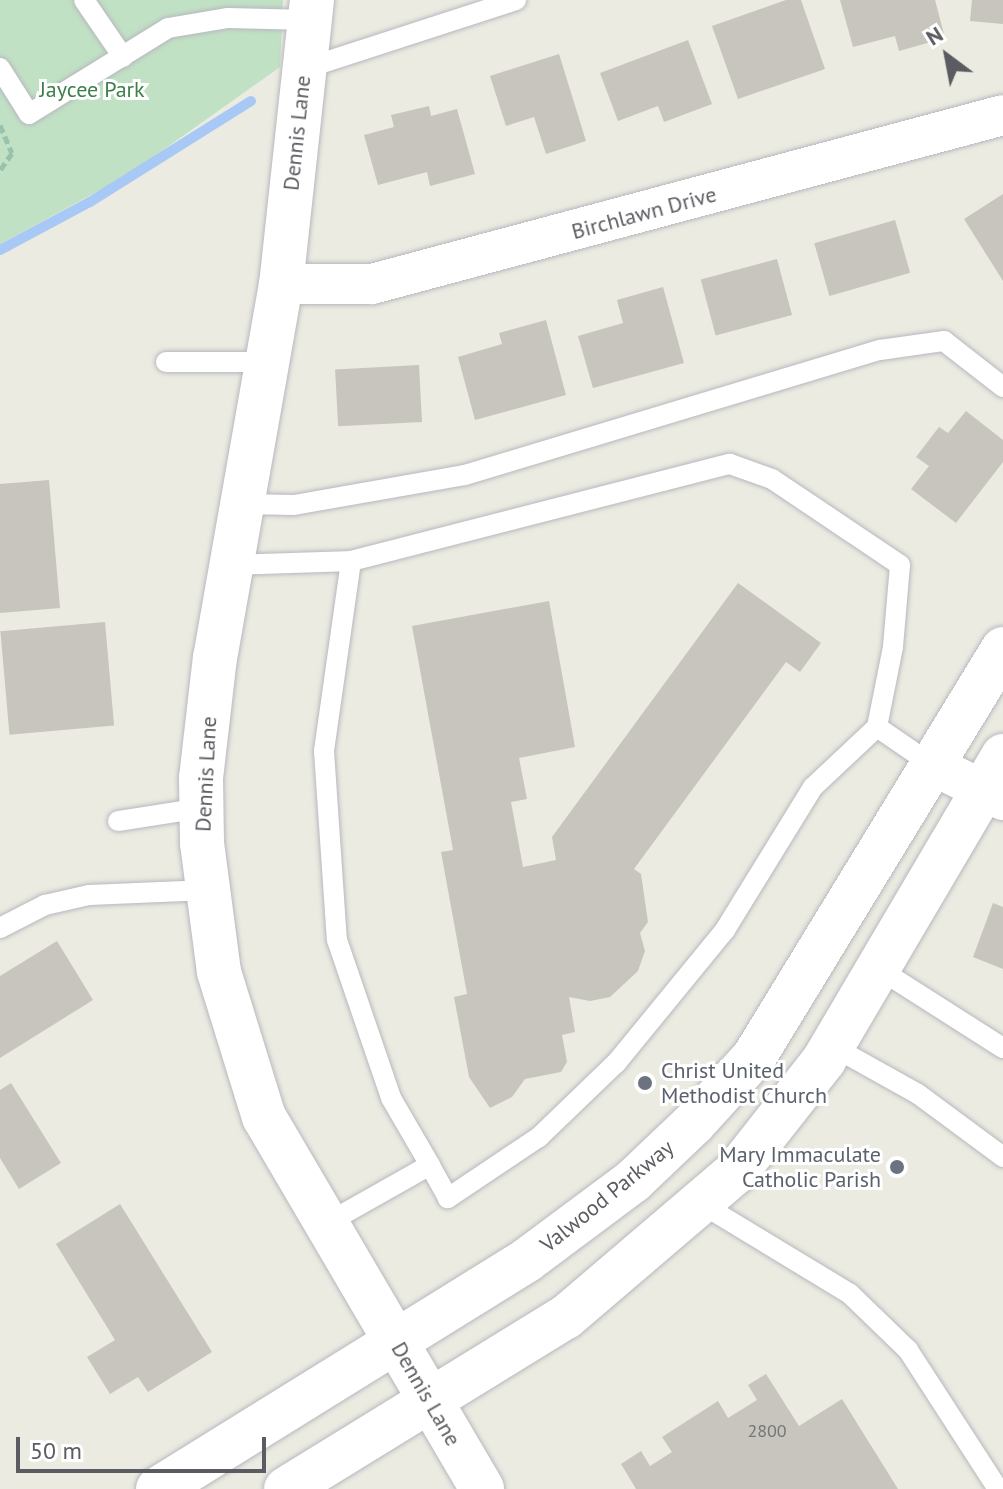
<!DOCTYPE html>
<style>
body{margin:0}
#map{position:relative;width:1003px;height:1489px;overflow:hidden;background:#ebebe2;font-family:"PT Sans",sans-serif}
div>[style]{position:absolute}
.green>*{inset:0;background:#c1e1c5}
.stream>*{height:10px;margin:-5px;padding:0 5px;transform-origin:5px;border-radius:5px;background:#a8c8f5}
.building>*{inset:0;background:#c7c5be;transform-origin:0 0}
.path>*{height:5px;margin-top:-2.5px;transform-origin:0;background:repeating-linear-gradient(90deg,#9ac1ab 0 8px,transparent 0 12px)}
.roads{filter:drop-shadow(0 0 2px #b7b8bd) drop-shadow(0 0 2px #b7b8bd)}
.service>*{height:20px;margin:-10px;padding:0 10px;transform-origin:10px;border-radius:10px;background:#fff}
.minor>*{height:40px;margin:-20px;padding:0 20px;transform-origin:20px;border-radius:20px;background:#fff}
.tertiary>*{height:44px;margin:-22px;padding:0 22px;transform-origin:22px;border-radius:22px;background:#fff}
.secondary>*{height:44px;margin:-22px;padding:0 22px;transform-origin:22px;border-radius:22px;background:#fff}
.dots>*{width:22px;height:22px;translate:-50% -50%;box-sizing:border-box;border:4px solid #fff;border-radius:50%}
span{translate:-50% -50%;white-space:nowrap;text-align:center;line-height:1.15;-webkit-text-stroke:6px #fff;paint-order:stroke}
.number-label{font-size:18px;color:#757678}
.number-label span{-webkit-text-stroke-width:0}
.park-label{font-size:22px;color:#3d7e49}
.street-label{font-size:22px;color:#5a5c61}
.worship-label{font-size:22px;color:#5b616d}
.left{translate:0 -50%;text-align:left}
.right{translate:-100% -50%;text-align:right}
.north{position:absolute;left:907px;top:16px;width:80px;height:80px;-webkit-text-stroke:6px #fff;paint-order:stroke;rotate:328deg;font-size:22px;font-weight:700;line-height:32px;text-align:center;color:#5a5c61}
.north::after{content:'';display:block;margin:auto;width:28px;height:36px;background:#5a5c61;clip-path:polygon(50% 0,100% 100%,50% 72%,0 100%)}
.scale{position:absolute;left:16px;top:1437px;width:250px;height:36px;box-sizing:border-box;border:4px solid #5a5c61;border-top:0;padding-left:10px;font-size:24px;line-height:28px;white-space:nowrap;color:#5a5c61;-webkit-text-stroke:6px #fff;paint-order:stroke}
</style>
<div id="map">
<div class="green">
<div style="clip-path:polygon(0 0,283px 0,280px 67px,128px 175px,0 244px)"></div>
</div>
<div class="stream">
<div style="left:0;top:250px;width:102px;rotate:-28.1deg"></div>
<div style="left:90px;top:202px;width:190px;rotate:-32.1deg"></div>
</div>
<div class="building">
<div style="clip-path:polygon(786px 0,801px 0,825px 69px,738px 99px,712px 26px)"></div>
<div style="clip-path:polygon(840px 0,935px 0,945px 38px,899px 51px,895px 36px,853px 47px)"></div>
<div style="clip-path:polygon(972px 0,1003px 0,1003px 24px,970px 21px)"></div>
<div style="clip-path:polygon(688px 40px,712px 104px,664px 122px,658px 106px,618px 121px,600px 73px)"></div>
<div style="clip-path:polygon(559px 54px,586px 141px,546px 154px,534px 117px,506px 126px,490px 76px)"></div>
<div style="clip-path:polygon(429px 106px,431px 116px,457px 109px,475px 174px,430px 186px,427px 172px,378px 185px,364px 135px,394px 127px,391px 115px)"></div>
<div style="clip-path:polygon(1003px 194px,1003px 281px,964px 219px)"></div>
<div style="left:895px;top:220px;width:55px;height:84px;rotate:74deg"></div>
<div style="left:777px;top:259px;width:58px;height:79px;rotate:75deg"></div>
<div style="clip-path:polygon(663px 287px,684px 363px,593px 388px,578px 336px,623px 323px,617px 300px)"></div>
<div style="clip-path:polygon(546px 320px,566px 395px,475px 420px,458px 357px,502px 344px,499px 333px)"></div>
<div style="left:419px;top:365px;width:57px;height:84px;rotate:87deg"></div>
<div style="clip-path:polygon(966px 411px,1003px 440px,1003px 462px,956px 523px,911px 489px,929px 466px,916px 457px,939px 427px,948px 433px)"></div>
<div style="clip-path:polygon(49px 480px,60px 608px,0 613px,0 484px)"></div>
<div style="clip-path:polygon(738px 583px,821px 643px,800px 672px,786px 662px,634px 869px,641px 874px,648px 922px,640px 933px,645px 951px,638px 971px,610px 997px,590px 1001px,569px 997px,575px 1032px,562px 1035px,567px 1062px,561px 1072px,525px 1079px,512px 1097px,490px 1108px,469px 1077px,454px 997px,467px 994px,441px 852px,453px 850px,412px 626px,549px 601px,575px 747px,519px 758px,527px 799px,511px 802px,523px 867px,556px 860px,552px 837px)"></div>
<div style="left:105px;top:622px;width:104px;height:105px;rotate:85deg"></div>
<div style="clip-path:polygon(993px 903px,1003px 907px,1003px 969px,973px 957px)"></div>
<div style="clip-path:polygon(57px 941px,93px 1000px,0 1058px,0 976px)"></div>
<div style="clip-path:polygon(11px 1083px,61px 1163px,19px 1189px,0 1158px,0 1090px)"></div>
<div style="clip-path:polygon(120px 1204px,212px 1352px,148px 1392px,138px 1377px,110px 1394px,87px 1357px,115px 1340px,56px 1244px)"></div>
<div style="clip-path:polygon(766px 1374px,799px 1426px,842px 1399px,898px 1489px,636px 1489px,621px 1464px,641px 1451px,650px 1466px,672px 1452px,662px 1437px,718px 1401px,728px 1418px,757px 1400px,748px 1385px)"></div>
</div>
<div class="path">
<div style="left:0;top:125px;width:30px;rotate:67deg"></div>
<div style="left:12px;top:153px;width:21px;rotate:125deg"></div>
</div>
<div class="roads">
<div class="service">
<div style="left:84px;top:0;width:69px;rotate:55.6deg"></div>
<div style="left:0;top:68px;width:54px;rotate:57.8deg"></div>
<div style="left:29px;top:114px;width:163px;rotate:-31.7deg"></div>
<div style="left:168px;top:28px;width:61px;rotate:-9.5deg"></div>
<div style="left:228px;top:18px;width:82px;rotate:1.4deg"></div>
<div style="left:304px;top:69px;width:223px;rotate:-18deg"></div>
<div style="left:166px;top:362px;width:101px"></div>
<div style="left:242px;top:504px;width:52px;rotate:1.1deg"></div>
<div style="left:294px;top:505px;width:174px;rotate:-10deg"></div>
<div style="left:465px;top:475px;width:433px;rotate:-16.8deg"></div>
<div style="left:880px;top:350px;width:65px;rotate:-8deg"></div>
<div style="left:944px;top:341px;width:75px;rotate:37.9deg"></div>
<div style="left:351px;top:561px;width:192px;rotate:98.1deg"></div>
<div style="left:324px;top:751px;width:189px;rotate:86.1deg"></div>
<div style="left:337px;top:940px;width:167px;rotate:71.1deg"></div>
<div style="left:391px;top:1098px;width:78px;rotate:59.8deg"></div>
<div style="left:232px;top:565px;width:119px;rotate:-1.9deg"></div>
<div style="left:351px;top:561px;width:391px;rotate:-14.4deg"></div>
<div style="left:730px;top:464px;width:45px;rotate:19.7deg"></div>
<div style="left:772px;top:479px;width:154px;rotate:33.9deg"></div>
<div style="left:900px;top:565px;width:82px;rotate:94.9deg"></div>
<div style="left:893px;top:647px;width:82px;rotate:101.3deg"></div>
<div style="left:877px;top:727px;width:88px;rotate:136.8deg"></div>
<div style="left:813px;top:787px;width:168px;rotate:121.6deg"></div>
<div style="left:725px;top:930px;width:172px;rotate:129.3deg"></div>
<div style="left:616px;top:1063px;width:107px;rotate:136.1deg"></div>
<div style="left:539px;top:1137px;width:110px;rotate:146.2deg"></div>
<div style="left:448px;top:1198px;width:38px;rotate:-119deg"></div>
<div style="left:430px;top:1165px;width:122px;rotate:150.5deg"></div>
<div style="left:877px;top:727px;width:69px;rotate:34.4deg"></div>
<div style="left:118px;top:821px;width:85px;rotate:-8.8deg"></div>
<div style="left:0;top:928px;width:51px;rotate:-27.1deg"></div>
<div style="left:45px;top:905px;width:45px;rotate:-12.8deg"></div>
<div style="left:89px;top:895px;width:119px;rotate:-2.4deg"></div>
<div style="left:879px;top:969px;width:147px;rotate:32.5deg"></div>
<div style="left:832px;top:1046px;width:98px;rotate:29.2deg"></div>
<div style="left:918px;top:1094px;width:106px;rotate:36.5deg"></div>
<div style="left:700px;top:1203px;width:175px;rotate:31.2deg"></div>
<div style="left:850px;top:1294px;width:81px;rotate:44deg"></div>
<div style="left:908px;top:1350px;width:166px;rotate:57.1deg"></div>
</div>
<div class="minor">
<div style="left:281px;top:284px;width:91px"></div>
<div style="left:372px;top:284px;width:653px;rotate:-14.99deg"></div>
<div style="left:934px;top:766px;width:77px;rotate:26.2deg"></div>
</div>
<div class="tertiary">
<div style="left:312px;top:0;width:286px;rotate:96.2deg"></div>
<div style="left:281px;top:284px;width:379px;rotate:100deg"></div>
<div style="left:215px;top:657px;width:122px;rotate:96.6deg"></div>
<div style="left:201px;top:778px;width:65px;rotate:89.1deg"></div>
<div style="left:202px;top:843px;width:130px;rotate:82.5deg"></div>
<div style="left:219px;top:972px;width:152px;rotate:72.8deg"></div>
<div style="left:264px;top:1117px;width:431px;rotate:59.6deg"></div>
</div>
<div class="secondary">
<div style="left:158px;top:1489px;width:434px;rotate:-31.8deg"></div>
<div style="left:527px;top:1260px;width:132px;rotate:-36.7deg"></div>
<div style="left:633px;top:1181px;width:84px;rotate:-43.6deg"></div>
<div style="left:694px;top:1123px;width:89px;rotate:-47.7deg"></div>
<div style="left:754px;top:1057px;width:478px;rotate:-58.6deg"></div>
<div style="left:286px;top:1489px;width:329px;rotate:-31.6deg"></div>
<div style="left:566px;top:1317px;width:223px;rotate:-40.5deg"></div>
<div style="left:736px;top:1172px;width:142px;rotate:-51.8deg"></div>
<div style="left:824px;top:1060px;width:353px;rotate:-59.5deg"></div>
</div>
</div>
<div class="dots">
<div style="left:645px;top:1083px;background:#6b7280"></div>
<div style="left:897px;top:1167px;background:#6b7280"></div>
</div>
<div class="number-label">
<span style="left:767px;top:1431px">2800</span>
</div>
<div class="park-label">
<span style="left:92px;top:90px">Jaycee Park</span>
</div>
<div class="street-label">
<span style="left:297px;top:133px;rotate:-84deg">Dennis Lane</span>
<span style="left:644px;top:213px;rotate:-15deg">Birchlawn Drive</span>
<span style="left:206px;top:774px;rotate:-87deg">Dennis Lane</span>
<span style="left:607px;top:1196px;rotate:-39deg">Valwood Parkway</span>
<span style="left:426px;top:1394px;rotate:60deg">Dennis Lane</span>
</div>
<div class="worship-label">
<span class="left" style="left:661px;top:1083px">Christ United<br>Methodist Church</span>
<span class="right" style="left:881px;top:1167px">Mary Immaculate<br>Catholic Parish</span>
</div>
<div class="north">N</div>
<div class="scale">50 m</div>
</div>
